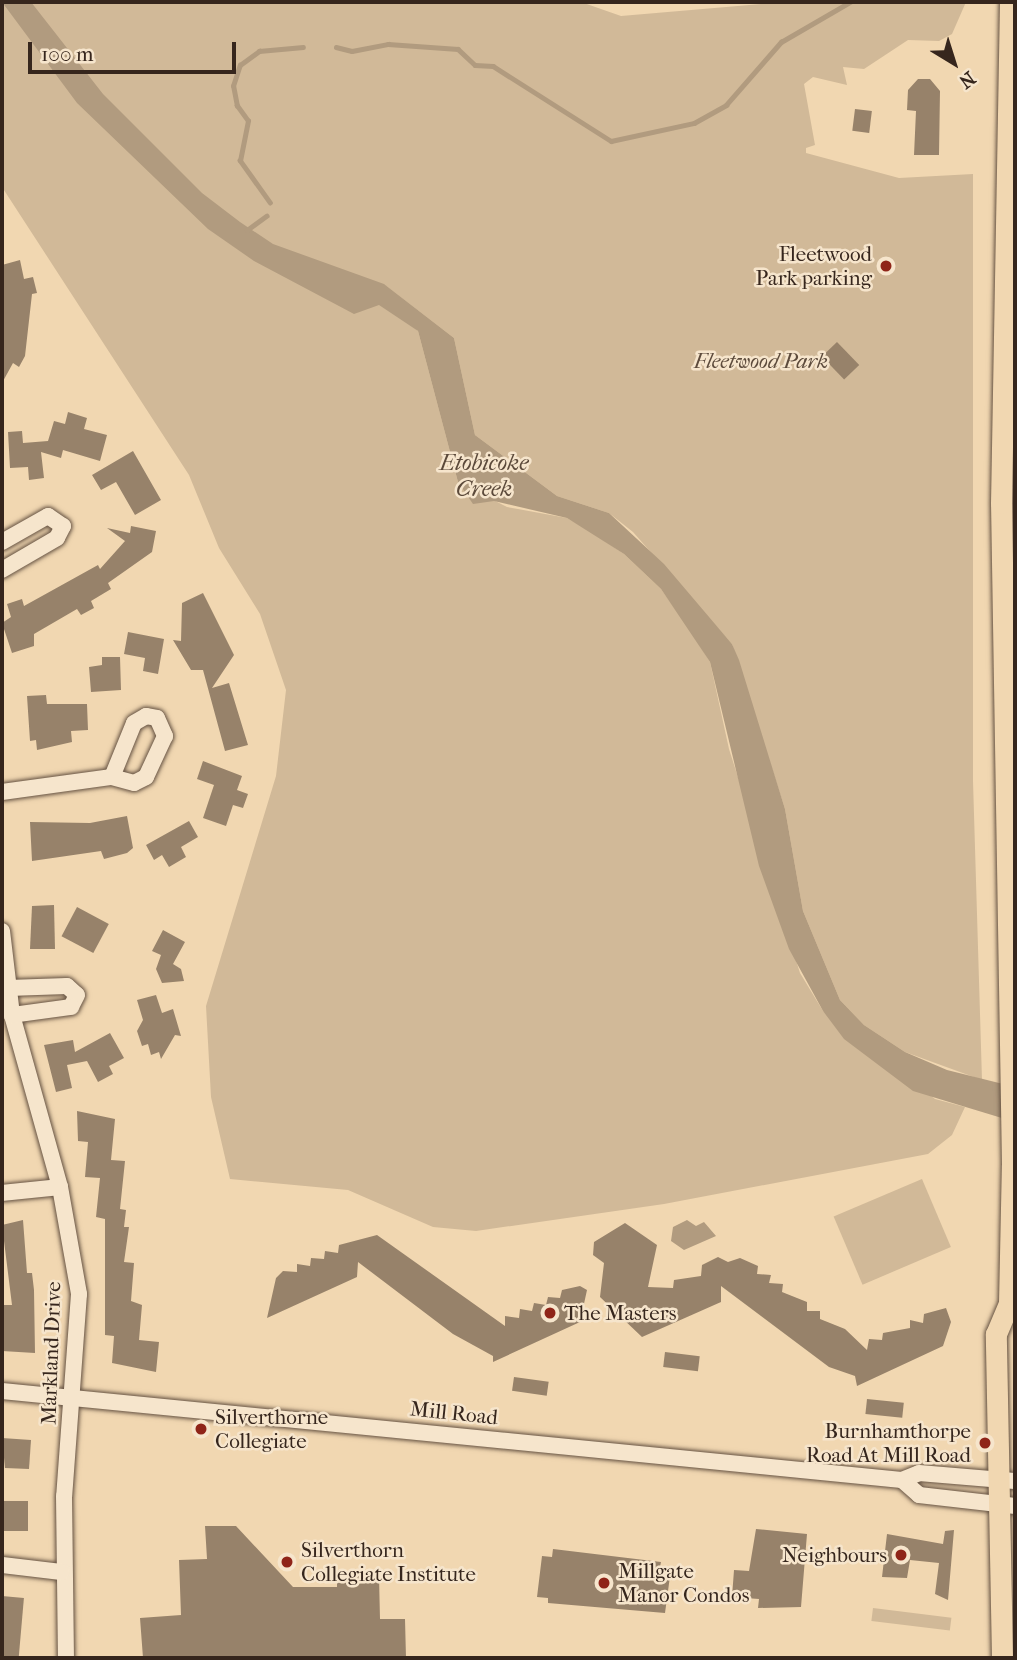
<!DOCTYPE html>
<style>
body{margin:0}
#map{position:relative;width:1017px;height:1660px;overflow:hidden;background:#f1d7b1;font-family:"IM FELL French Canon",serif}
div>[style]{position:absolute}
.green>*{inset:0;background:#d1b998;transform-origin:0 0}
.water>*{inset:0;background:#b19b7f}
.stream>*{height:4.5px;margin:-2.25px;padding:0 2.25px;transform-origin:2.25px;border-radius:2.25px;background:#b19b7f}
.building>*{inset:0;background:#97826a;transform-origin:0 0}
.roads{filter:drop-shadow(0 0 2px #655242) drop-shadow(0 0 2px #655242)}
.minor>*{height:16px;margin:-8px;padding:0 8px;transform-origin:8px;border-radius:8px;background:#f6e5cc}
.major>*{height:21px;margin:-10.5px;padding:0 10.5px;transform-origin:10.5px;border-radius:10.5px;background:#f1d7b1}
.dots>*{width:19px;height:19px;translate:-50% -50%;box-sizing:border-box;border:4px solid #f6e5cc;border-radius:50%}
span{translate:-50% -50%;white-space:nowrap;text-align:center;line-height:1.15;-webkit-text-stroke:5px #f6e5cc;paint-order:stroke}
.poi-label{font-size:21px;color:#36261d}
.right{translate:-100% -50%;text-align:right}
.left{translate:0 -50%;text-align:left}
.park-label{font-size:21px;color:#5d4b3c;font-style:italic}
.street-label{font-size:21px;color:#36261d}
.water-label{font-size:23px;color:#5b493a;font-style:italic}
.frame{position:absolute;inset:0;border:4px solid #36261d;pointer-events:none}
.north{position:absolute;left:919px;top:28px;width:70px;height:70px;-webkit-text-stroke:5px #f6e5cc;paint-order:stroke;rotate:142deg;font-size:19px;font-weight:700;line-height:28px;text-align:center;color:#36261d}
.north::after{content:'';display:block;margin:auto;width:24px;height:32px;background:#36261d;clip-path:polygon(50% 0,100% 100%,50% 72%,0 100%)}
.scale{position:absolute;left:28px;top:42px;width:208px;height:32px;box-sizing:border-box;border:4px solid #36261d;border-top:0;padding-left:9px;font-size:21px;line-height:24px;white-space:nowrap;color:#36261d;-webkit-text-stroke:5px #f6e5cc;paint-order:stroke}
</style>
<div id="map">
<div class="green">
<div style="clip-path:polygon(2px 2px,581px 2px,621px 16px,783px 2px,966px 2px,952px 34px,939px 41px,908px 40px,864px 69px,843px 67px,847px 85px,813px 77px,804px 84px,815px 145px,806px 148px,806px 153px,899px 178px,973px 174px,973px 781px,982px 1080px,905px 1052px,864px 1025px,840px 1000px,803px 911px,785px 809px,732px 644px,633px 532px,609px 513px,557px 496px,475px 435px,454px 338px,385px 285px,397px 312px,418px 331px,458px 482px,507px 507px,567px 518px,585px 528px,624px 554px,661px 589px,690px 630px,710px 662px,729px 749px,800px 973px,823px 1011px,935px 1099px,965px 1107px,952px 1135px,928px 1154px,664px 1204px,476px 1231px,433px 1227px,348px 1190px,230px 1179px,211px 1097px,206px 1006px,276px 776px,286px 690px,260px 614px,219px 548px,189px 475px,2px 187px)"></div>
<div style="left:922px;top:1179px;width:74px;height:96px;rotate:67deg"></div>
<div style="left:873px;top:1608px;width:79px;height:13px;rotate:7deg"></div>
</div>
<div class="water">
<div style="clip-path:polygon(2px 2px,31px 2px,103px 94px,202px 193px,240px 222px,273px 244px,384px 284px,454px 338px,475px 435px,557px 496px,609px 513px,664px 564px,732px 644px,739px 660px,785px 809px,803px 911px,840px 1000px,864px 1025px,905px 1052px,947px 1070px,1015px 1087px,1015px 1122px,913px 1091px,844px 1039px,823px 1011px,789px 949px,759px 866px,710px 662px,661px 589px,624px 554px,567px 518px,494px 501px,473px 504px,458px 482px,418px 331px,379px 305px,354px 314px,254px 261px,208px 229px,77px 103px)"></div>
<div style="clip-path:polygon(687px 1220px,696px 1226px,704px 1222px,716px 1236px,684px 1250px,671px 1241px,673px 1227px)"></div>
</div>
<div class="stream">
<div style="left:336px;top:47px;width:16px;rotate:14deg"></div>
<div style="left:352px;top:51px;width:37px;rotate:-11deg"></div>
<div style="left:388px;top:44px;width:70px;rotate:4.1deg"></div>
<div style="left:458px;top:49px;width:23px;rotate:43deg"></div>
<div style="left:475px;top:65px;width:18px;rotate:3deg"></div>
<div style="left:493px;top:66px;width:140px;rotate:32.4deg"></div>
<div style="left:611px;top:141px;width:85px;rotate:-12.2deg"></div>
<div style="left:694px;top:123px;width:37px;rotate:-29deg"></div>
<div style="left:726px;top:105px;width:84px;rotate:-48.9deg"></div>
<div style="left:781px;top:42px;width:80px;rotate:-30.1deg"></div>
<div style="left:270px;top:203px;width:52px;rotate:-125.5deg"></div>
<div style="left:240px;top:161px;width:41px;rotate:-78.7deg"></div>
<div style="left:248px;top:121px;width:19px;rotate:-126deg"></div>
<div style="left:237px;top:106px;width:20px;rotate:-101deg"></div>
<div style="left:233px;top:86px;width:22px;rotate:-72deg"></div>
<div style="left:240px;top:65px;width:24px;rotate:-36deg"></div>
<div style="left:259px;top:51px;width:44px;rotate:-5.2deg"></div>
<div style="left:247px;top:230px;width:24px;rotate:-36deg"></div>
</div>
<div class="building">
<div style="clip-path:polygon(918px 79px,930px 79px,940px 91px,939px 155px,914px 155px,916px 111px,907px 110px,908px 90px)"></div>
<div style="left:855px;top:109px;width:17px;height:22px;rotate:7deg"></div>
<div style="clip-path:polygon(20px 260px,24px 279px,33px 277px,37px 293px,32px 294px,25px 356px,19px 367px,13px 363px,2px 383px,2px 265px)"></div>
<div style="left:837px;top:342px;width:32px;height:21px;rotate:46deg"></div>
<div style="clip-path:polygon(68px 412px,87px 418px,84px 429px,107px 435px,100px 461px,63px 450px,61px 458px,41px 452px,44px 478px,29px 480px,28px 467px,10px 468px,8px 432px,22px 431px,23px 443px,48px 441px,54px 421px,65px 424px)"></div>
<div style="clip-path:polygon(133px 451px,161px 500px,135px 515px,116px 482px,101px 490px,92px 475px)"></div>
<div style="clip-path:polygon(131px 526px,156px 531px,152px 552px,108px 583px,111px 589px,91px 601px,94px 608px,81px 615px,77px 609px,34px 634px,34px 646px,12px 653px,2px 623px,11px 617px,7px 604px,22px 599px,24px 606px,98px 565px,100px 569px,125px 541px,107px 528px,130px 533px)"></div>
<div style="clip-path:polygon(203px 593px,234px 655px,212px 688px,229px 683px,248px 745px,225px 751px,203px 670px,191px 670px,173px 640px,181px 641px,182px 603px)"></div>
<div style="clip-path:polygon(128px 632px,164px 639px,158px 674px,143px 671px,145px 658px,124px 654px)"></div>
<div style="clip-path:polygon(102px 657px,120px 657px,121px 690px,91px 692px,89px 667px,102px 665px)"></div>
<div style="clip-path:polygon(46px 695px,47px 704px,87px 704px,88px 730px,71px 731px,72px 742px,37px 750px,36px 740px,30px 741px,27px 696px)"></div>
<div style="clip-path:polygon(203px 761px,242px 776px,237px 790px,248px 794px,243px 808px,233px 805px,226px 826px,203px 818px,214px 785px,197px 779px)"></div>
<div style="clip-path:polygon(127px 816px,133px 848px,127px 853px,104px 859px,101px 851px,32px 861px,30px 822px,90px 823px)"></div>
<div style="clip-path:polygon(189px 821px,198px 837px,181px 847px,186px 857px,169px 867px,162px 855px,154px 860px,146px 845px)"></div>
<div style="clip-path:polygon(54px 905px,55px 949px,30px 949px,32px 906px)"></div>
<div style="left:77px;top:907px;width:36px;height:33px;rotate:28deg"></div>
<div style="clip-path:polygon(163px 930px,185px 942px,173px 964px,181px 969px,184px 981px,162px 983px,156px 969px,161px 955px,152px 951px)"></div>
<div style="clip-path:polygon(156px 995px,162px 1013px,173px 1009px,181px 1036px,175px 1035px,161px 1059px,159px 1052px,151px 1055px,148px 1044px,142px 1046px,137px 1031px,143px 1020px,137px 1000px)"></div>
<div style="clip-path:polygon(110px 1033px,124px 1058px,109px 1066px,113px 1074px,98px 1082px,87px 1061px,67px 1065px,72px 1088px,56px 1092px,44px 1045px,73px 1040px,75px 1052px)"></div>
<div style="clip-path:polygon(77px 1111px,115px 1119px,111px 1160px,125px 1161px,120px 1209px,126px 1210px,124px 1227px,129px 1227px,124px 1262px,134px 1263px,131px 1301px,142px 1305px,139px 1340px,159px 1342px,156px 1372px,112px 1363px,114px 1336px,105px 1335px,105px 1219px,96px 1217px,100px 1178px,85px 1177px,88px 1142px,78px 1141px)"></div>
<div style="clip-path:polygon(23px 1220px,27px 1273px,32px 1273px,34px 1290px,35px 1353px,2px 1351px,2px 1305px,12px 1305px,2px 1225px)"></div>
<div style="clip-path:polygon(625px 1223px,657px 1245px,648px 1287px,673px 1288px,674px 1280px,701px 1276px,702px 1265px,718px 1257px,728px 1262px,740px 1258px,758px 1266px,757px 1274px,771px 1275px,769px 1283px,783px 1284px,782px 1292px,807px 1302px,807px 1311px,820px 1311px,820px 1319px,845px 1329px,867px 1350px,869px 1339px,882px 1340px,883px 1333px,910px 1328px,910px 1320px,923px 1323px,924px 1314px,946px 1308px,951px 1322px,943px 1346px,857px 1386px,855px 1376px,829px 1367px,721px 1286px,721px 1302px,642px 1337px,600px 1297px,604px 1263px,593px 1255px,594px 1242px)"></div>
<div style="clip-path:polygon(377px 1235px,505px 1326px,505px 1316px,519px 1318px,520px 1309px,532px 1311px,534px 1303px,546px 1305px,548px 1297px,560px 1298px,562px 1290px,580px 1286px,587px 1290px,580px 1322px,493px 1362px,493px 1356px,453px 1334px,358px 1262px,357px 1277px,267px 1318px,276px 1278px,283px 1271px,297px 1272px,297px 1264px,310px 1266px,311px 1258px,324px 1259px,325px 1251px,338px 1253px,339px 1245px)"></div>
<div style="left:665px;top:1352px;width:35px;height:15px;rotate:7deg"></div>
<div style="left:514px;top:1377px;width:35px;height:14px;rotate:8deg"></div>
<div style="left:867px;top:1399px;width:37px;height:15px;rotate:6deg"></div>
<div style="clip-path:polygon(2px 1438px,31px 1440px,29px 1469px,5px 1468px)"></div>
<div style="left:4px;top:1501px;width:24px;height:30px"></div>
<div style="clip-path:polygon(205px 1526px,236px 1526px,293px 1587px,337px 1587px,337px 1576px,379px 1576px,380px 1619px,405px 1619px,406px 1658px,143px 1658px,140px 1618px,181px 1615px,179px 1560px,207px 1559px)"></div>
<div style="clip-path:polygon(756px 1529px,807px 1534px,801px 1607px,758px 1608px,759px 1599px,732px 1597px,734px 1570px,749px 1571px)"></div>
<div style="clip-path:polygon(954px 1530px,948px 1600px,935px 1594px,939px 1563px,910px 1560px,907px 1578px,882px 1577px,887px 1534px,943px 1544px,945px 1531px)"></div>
<div style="clip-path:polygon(553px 1549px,661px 1562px,660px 1567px,671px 1569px,665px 1613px,548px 1603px,548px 1598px,537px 1597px,542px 1556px,552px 1557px)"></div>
<div style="left:2px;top:1596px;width:22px;height:62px;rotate:5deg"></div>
</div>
<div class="roads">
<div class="minor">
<div style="left:2px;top:542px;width:53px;rotate:-29.5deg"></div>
<div style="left:48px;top:516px;width:18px;rotate:34deg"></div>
<div style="left:63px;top:526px;width:13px;rotate:117deg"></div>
<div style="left:57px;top:538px;width:64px;rotate:149.8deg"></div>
<div style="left:2px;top:792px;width:111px;rotate:-7.8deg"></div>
<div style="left:112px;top:777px;width:58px;rotate:-67.8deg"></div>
<div style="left:134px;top:723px;width:14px;rotate:-30deg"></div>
<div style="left:146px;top:716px;width:11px;rotate:10deg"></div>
<div style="left:157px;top:718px;width:20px;rotate:66deg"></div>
<div style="left:165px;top:736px;width:45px;rotate:114.9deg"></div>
<div style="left:146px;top:777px;width:13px;rotate:153deg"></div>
<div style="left:134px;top:783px;width:23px;rotate:-165deg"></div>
<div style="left:2px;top:931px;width:85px;rotate:83.2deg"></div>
<div style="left:12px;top:1015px;width:179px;rotate:74.4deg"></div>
<div style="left:60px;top:1187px;width:109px;rotate:79.9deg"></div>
<div style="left:79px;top:1294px;width:203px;rotate:94.2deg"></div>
<div style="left:64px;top:1496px;width:162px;rotate:89.3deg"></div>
<div style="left:8px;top:988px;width:59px;rotate:-1.9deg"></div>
<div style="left:67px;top:986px;width:13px;rotate:42deg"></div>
<div style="left:77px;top:995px;width:13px;rotate:117deg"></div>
<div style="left:71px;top:1007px;width:60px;rotate:172.3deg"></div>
<div style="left:2px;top:1193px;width:58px;rotate:-5.9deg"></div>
<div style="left:2px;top:1391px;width:904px;rotate:5.65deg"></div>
<div style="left:902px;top:1480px;width:18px;rotate:-22deg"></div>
<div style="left:919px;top:1473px;width:96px;rotate:4.8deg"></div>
<div style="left:902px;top:1480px;width:23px;rotate:41deg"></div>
<div style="left:919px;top:1495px;width:97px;rotate:6.5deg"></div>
<div style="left:2px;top:1565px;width:60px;rotate:6.7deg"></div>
</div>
<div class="major">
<div style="left:1002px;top:1658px;width:324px;rotate:-91.1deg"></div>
<div style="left:996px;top:1334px;width:34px;rotate:-67deg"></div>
<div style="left:1009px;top:1303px;width:138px;rotate:-88.8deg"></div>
<div style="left:1012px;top:1165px;width:662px;rotate:-90.95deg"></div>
<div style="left:1001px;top:503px;width:501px;rotate:-88.97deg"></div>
</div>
</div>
<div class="dots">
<div style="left:886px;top:266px;background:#8f2418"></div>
<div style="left:550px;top:1313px;background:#8f2418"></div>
<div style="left:201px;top:1429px;background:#8f2418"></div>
<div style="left:985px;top:1443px;background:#8f2418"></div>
<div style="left:901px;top:1555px;background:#8f2418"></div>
<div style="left:287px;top:1562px;background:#8f2418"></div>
<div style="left:604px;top:1583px;background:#8f2418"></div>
</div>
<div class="poi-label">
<span class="right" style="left:872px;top:266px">Fleetwood<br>Park parking</span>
<span class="left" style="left:564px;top:1313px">The Masters</span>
<span class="left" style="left:215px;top:1429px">Silverthorne<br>Collegiate</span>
<span class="right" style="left:971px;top:1443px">Burnhamthorpe<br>Road At Mill Road</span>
<span class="left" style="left:301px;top:1562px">Silverthorn<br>Collegiate Institute</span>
<span class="right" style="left:887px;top:1555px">Neighbours</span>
<span class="left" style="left:618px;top:1583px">Millgate<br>Manor Condos</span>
</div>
<div class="park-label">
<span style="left:761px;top:361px">Fleetwood Park</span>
</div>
<div class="street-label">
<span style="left:51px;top:1353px;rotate:-88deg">Markland Drive</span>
<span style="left:454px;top:1413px;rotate:6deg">Mill Road</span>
</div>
<div class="water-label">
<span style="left:484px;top:476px">Etobicoke<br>Creek</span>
</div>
<div class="frame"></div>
<div class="north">N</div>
<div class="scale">100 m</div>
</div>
